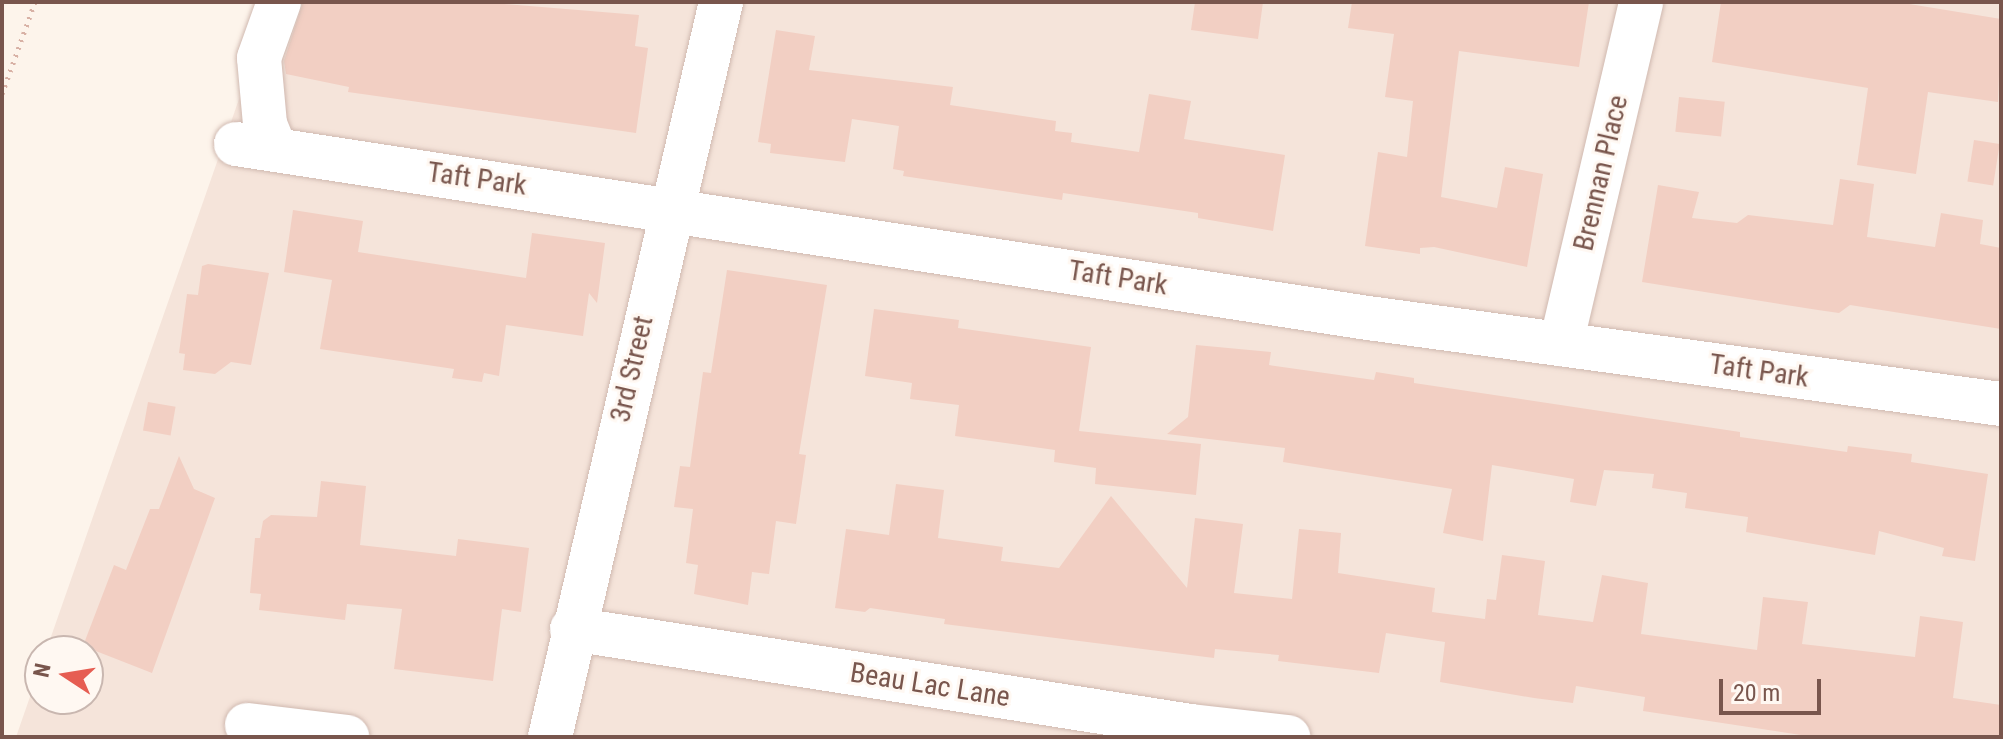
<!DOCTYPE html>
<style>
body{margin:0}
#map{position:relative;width:2003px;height:739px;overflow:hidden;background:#fdf4eb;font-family:"Roboto Condensed",sans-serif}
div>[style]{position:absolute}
.residential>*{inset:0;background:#f5e4da}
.building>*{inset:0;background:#f2cfc3;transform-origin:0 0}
.path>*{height:5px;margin-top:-2.5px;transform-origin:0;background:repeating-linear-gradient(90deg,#d8b1a5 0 2px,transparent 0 8px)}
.roads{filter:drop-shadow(0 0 2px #d0b9b0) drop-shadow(0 0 2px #d0b9b0)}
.minor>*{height:44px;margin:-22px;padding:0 22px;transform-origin:22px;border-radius:22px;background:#fff}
span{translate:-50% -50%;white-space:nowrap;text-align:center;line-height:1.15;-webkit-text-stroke:6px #fff8f2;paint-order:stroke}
.street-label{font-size:28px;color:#79564d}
.frame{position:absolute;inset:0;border:4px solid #79564d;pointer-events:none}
.north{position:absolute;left:24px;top:635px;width:80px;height:80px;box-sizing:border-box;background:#fff8f2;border:2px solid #c9b7b0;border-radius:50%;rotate:282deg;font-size:22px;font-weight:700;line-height:32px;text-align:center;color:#79564d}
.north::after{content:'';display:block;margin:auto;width:28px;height:36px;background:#e65d52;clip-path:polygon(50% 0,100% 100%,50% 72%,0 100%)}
.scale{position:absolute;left:1719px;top:679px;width:102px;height:36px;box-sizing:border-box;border:4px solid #79564d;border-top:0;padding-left:10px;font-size:24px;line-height:28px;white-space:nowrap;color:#79564d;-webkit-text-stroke:6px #fff8f2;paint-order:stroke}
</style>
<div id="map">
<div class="residential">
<div style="clip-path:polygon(273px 2px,2001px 2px,2001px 737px,16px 737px,40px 668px,40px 699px,88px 699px,88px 651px,46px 651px)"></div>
</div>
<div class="building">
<div style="clip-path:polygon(303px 2px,480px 2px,639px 15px,635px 46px,648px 48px,636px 133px,348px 92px,349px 87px,286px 74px,284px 61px)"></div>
<div style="clip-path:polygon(1195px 2px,1263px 2px,1258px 39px,1191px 30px)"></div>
<div style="clip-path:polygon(1352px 2px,1589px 2px,1579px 67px,1459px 51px,1441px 197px,1497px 208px,1505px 167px,1543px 174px,1527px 267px,1434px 247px,1420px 248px,1420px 254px,1365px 246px,1378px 152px,1407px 157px,1413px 101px,1385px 97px,1394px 34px,1348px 28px)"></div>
<div style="clip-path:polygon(1721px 2px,1897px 2px,2001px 19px,1998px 102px,1928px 92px,1916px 174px,1857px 165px,1868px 88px,1712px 62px)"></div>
<div style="clip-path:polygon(776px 30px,815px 36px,809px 70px,953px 87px,950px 105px,1056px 121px,1055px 131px,1072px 133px,1071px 142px,1139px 152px,1149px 94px,1191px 101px,1184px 139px,1285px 155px,1273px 231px,1198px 218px,1198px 213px,1063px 193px,1062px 200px,903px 176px,904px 171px,893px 169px,899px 126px,852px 119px,845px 162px,770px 153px,771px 144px,758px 142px)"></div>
<div style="left:1679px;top:97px;width:46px;height:35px;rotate:6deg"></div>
<div style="left:1974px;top:140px;width:26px;height:42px;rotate:9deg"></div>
<div style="clip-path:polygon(1840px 179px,1874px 184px,1867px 237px,1935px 247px,1941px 213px,1983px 220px,1980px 244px,2001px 248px,2001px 329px,1850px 305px,1839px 313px,1818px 310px,1642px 282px,1658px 185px,1699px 192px,1692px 218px,1737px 223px,1748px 215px,1833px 225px)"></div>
<div style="clip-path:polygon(293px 210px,363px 221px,358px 252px,526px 278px,532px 233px,605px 243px,597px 303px,589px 293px,583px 336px,506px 325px,499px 376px,484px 373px,482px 382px,452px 378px,454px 369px,320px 349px,332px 280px,284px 272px)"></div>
<div style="clip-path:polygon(208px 264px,269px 273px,251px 365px,231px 362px,215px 374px,183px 370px,185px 354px,179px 353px,187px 294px,198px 295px,202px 266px)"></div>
<div style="clip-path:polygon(727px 270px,827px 285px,799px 454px,806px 455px,796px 524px,776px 521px,769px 574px,752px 572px,748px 605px,694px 594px,698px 565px,686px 563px,693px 509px,674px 507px,680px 466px,690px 467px,703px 372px,711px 373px)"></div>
<div style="clip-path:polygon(874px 309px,959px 320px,958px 328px,1091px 347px,1079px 431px,1201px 444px,1196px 495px,1095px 484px,1096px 468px,1054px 462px,1055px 450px,955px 436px,959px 405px,910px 399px,912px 383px,865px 376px)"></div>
<div style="clip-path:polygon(1196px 345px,1271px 352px,1269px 365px,1374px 380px,1376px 372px,1414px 378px,1414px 383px,1740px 432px,1740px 437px,1847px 452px,1848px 446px,1912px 454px,1911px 462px,1988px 474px,1975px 561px,1942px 556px,1944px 548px,1879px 531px,1875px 555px,1746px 532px,1748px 517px,1685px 508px,1687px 493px,1652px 488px,1654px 474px,1604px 470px,1596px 506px,1570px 502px,1574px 479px,1492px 465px,1483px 541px,1443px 533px,1452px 489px,1283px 462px,1285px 448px,1167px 434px,1188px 417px)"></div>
<div style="left:148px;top:402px;width:28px;height:29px;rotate:10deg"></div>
<div style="clip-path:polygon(179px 456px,194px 489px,215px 498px,152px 673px,83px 646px,114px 565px,126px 570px,150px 509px,159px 509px)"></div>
<div style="clip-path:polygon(321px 481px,366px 486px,360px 545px,456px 556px,458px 539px,529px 548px,521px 612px,502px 609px,493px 681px,394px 669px,402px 609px,347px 604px,345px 620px,259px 610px,261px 594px,250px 593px,255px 538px,260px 538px,263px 521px,271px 515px,317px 517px)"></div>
<div style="clip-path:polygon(896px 484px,944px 490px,938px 538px,1003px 547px,1001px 561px,1059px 568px,1111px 496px,1187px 588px,1195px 518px,1243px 524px,1234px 593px,1292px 599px,1299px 529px,1341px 533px,1338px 573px,1435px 588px,1432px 612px,1485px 619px,1487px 599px,1496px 600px,1502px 555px,1545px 561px,1538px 615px,1593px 622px,1602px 575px,1648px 583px,1641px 634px,1757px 650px,1763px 597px,1808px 602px,1802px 644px,1915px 657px,1920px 616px,1963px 622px,1953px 698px,2001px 705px,2001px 737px,1814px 737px,1643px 711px,1645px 697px,1576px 686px,1573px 703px,1534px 698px,1440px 682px,1445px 642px,1386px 633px,1379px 673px,1278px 661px,1279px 655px,1215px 649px,1214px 658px,944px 624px,945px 619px,870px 608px,865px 612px,835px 608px,846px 529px,889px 535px)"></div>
</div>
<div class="path">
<div style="left:2px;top:94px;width:98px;rotate:-70.3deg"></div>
</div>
<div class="roads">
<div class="minor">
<div style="left:236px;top:144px;width:1145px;rotate:8.74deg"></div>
<div style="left:1368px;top:318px;width:639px;rotate:7.74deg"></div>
<div style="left:275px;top:149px;width:27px;rotate:-112deg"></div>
<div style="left:265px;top:124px;width:66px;rotate:-95.2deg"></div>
<div style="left:259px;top:58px;width:59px;rotate:-70.3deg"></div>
<div style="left:1561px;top:344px;width:351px;rotate:-76.8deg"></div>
<div style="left:572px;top:629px;width:627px;rotate:8.91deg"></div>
<div style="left:1191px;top:726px;width:98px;rotate:6.5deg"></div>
<div style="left:247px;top:725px;width:101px;rotate:6.8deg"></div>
<div style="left:550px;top:737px;width:755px;rotate:-76.9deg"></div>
</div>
</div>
<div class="street-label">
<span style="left:1601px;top:173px;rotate:-77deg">Brennan Place</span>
<span style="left:477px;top:179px;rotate:8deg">Taft Park</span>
<span style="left:1118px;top:278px;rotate:9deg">Taft Park</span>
<span style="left:632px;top:369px;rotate:-77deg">3rd Street</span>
<span style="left:1759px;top:371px;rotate:8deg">Taft Park</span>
<span style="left:930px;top:685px;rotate:9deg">Beau Lac Lane</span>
</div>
<div class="frame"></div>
<div class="north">N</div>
<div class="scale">20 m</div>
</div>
